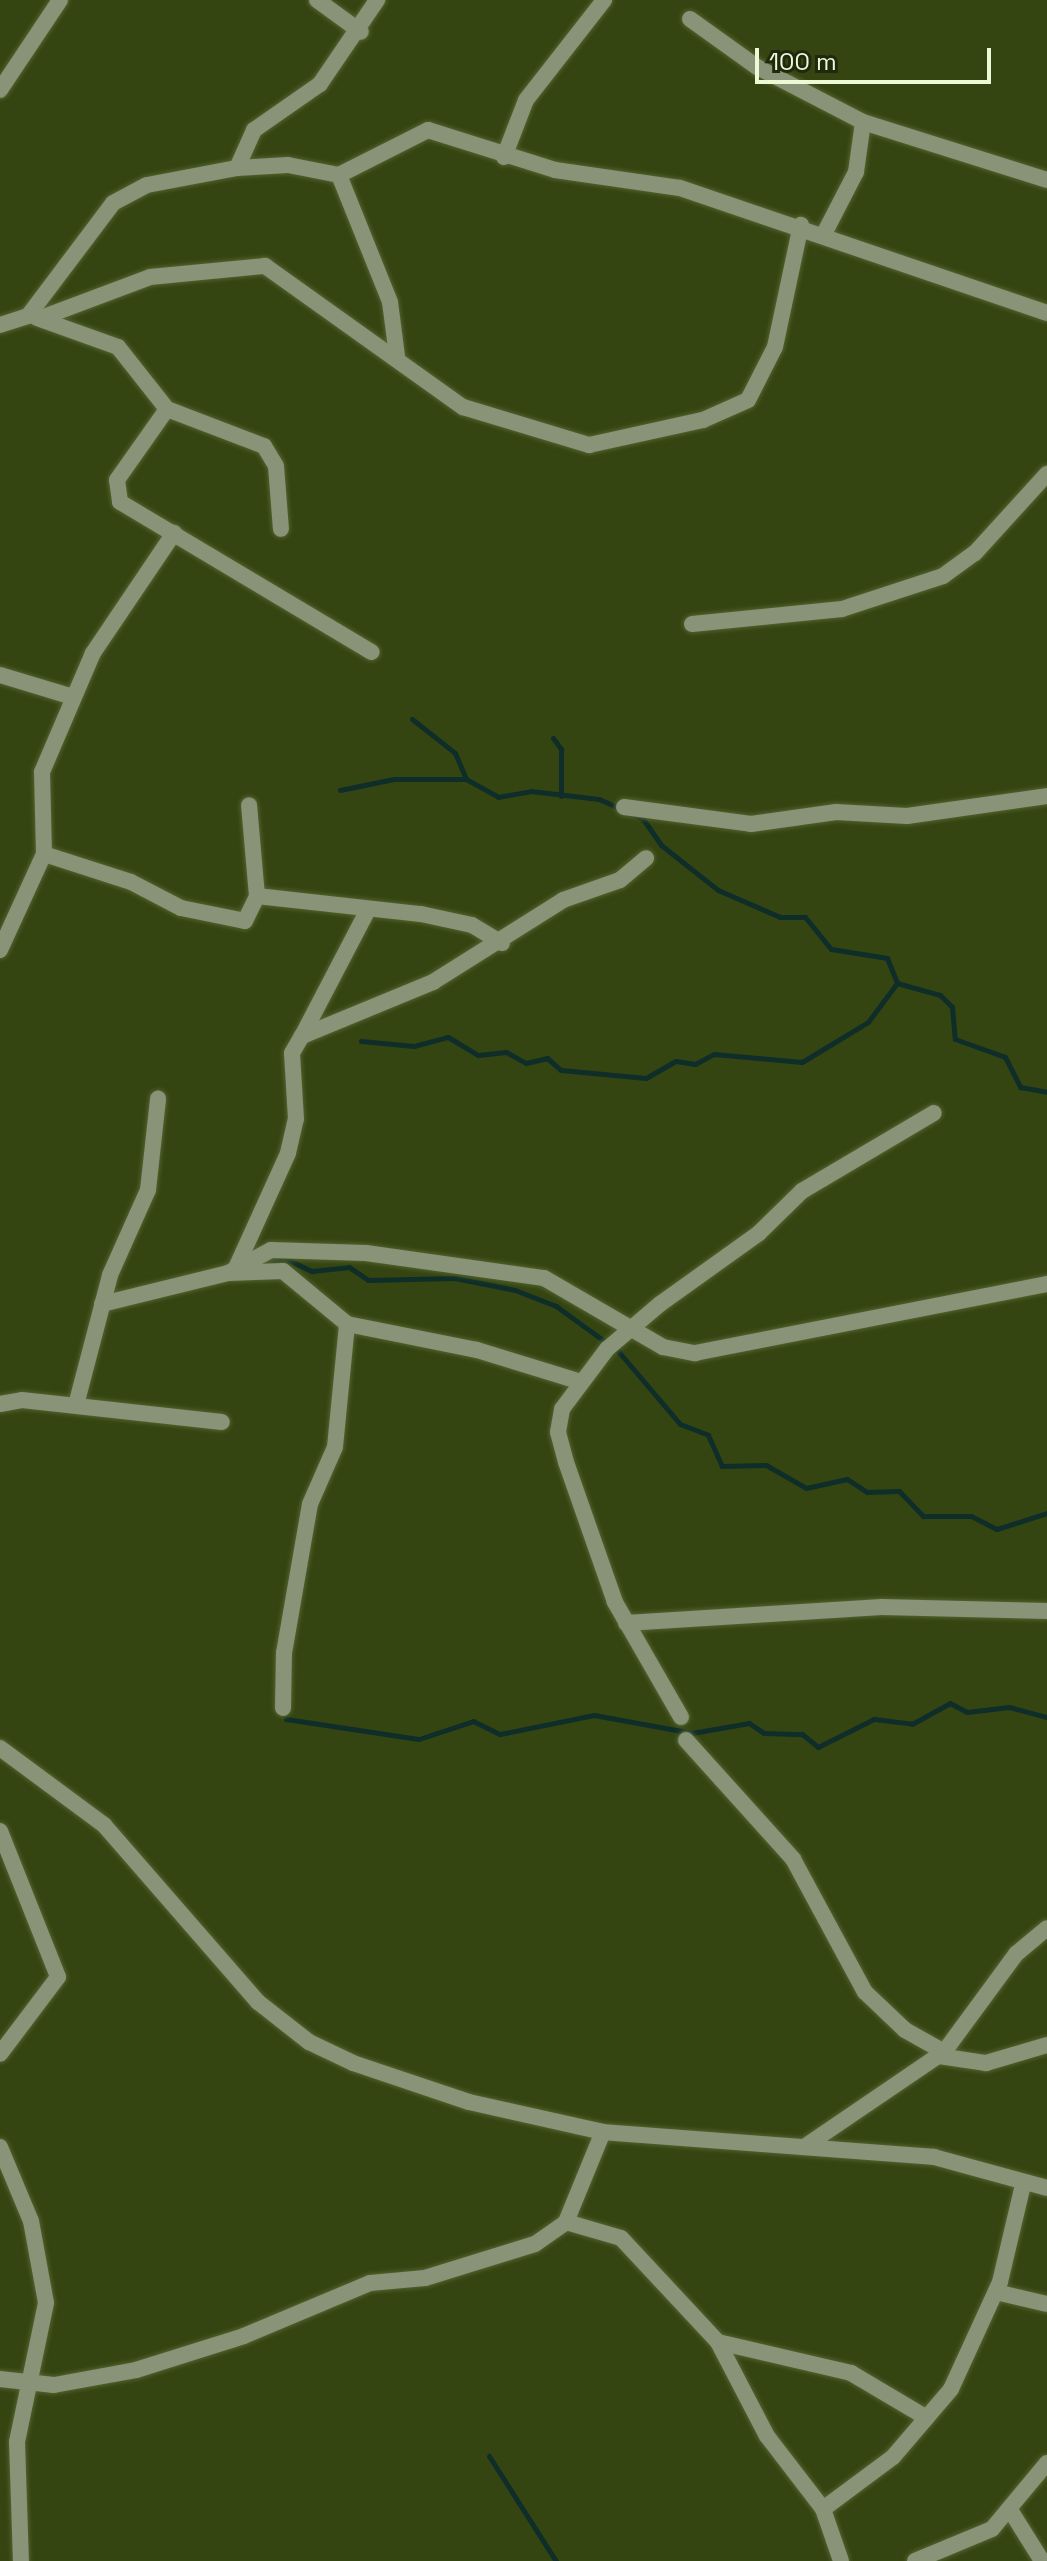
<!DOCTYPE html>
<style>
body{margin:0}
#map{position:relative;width:1047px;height:2561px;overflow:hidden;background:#354511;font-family:"Space Grotesk",sans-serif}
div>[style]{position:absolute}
.stream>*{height:5px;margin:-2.5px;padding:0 2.5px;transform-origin:2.5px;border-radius:2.5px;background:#0f2e2a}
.roads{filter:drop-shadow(0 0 2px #526230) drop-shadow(0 0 2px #526230)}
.minor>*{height:16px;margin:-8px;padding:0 8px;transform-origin:8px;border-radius:8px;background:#889377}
span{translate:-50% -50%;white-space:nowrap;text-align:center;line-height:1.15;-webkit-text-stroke:6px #1f290d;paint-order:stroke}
.scale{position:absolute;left:755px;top:48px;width:236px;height:36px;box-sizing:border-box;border:4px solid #ebf9d5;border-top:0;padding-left:10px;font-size:24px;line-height:28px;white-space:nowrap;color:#ebf9d5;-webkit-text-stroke:6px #1f290d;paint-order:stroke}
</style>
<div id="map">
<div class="stream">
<div style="left:412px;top:719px;width:55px;rotate:38.3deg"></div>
<div style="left:455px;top:753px;width:28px;rotate:67deg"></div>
<div style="left:553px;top:738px;width:14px;rotate:54deg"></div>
<div style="left:561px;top:749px;width:47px;rotate:90deg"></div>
<div style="left:340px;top:790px;width:55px;rotate:-11.5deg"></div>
<div style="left:394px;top:779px;width:72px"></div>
<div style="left:466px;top:779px;width:37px;rotate:29deg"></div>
<div style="left:498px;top:797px;width:34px;rotate:-10deg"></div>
<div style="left:531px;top:791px;width:68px;rotate:6.7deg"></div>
<div style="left:599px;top:799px;width:48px;rotate:24.4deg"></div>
<div style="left:643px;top:819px;width:32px;rotate:55deg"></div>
<div style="left:661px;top:845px;width:73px;rotate:38.3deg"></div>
<div style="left:718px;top:890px;width:68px;rotate:23.5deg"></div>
<div style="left:780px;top:917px;width:25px"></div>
<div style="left:805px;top:917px;width:41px;rotate:50.9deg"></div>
<div style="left:831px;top:949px;width:57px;rotate:9.1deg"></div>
<div style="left:887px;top:958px;width:27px;rotate:68deg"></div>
<div style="left:897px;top:983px;width:45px;rotate:15.6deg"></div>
<div style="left:940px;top:995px;width:17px;rotate:45deg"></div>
<div style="left:952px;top:1007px;width:32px;rotate:85deg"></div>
<div style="left:955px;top:1039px;width:53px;rotate:19.8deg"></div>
<div style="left:1005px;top:1057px;width:34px;rotate:63deg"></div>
<div style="left:1020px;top:1087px;width:27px;rotate:10deg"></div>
<div style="left:361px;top:1041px;width:53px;rotate:5.4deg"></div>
<div style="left:414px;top:1046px;width:35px;rotate:-15deg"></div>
<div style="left:448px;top:1037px;width:35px;rotate:31deg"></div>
<div style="left:478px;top:1055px;width:28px;rotate:-6deg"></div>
<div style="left:506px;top:1052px;width:23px;rotate:29deg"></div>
<div style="left:526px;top:1063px;width:22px;rotate:-13deg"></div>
<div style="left:547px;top:1058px;width:18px;rotate:41deg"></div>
<div style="left:561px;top:1070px;width:85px;rotate:5.4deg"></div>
<div style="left:646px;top:1078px;width:34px;rotate:-30deg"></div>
<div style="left:676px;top:1061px;width:19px;rotate:9deg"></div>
<div style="left:695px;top:1064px;width:21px;rotate:-28deg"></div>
<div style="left:714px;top:1054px;width:88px;rotate:5.2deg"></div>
<div style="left:802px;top:1062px;width:77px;rotate:-31.2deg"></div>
<div style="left:868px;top:1022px;width:49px;rotate:-53.4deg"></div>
<div style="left:264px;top:1266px;width:23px;rotate:-18deg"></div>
<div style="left:286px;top:1259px;width:29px;rotate:25deg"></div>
<div style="left:312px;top:1271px;width:37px;rotate:-6deg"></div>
<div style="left:349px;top:1267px;width:23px;rotate:34deg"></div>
<div style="left:368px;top:1280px;width:87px;rotate:-1.3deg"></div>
<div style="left:455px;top:1278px;width:61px;rotate:11.3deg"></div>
<div style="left:515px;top:1290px;width:44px;rotate:21.3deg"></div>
<div style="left:556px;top:1306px;width:77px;rotate:36deg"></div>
<div style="left:618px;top:1351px;width:96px;rotate:49.7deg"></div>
<div style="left:680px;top:1424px;width:30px;rotate:21deg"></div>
<div style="left:708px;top:1435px;width:34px;rotate:66deg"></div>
<div style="left:722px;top:1466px;width:44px;rotate:-1.3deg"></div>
<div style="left:766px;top:1465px;width:46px;rotate:29.9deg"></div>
<div style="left:806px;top:1488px;width:42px;rotate:-12.4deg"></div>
<div style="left:847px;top:1479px;width:24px;rotate:33deg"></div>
<div style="left:867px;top:1492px;width:32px;rotate:-2deg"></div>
<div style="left:899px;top:1491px;width:35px;rotate:46deg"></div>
<div style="left:923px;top:1516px;width:48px"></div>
<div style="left:971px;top:1516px;width:29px;rotate:27deg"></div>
<div style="left:997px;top:1529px;width:52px;rotate:-17.7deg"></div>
<div style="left:286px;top:1719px;width:134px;rotate:8.6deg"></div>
<div style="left:419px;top:1739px;width:57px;rotate:-18.4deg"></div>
<div style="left:473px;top:1721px;width:30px;rotate:26deg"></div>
<div style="left:500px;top:1734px;width:96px;rotate:-11.4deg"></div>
<div style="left:594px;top:1715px;width:100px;rotate:10.4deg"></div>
<div style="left:692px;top:1733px;width:58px;rotate:-10deg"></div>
<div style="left:749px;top:1723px;width:18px;rotate:34deg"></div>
<div style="left:764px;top:1733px;width:38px;rotate:2deg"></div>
<div style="left:802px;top:1734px;width:21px;rotate:39deg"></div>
<div style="left:818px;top:1747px;width:63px;rotate:-26.6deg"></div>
<div style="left:874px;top:1719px;width:38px;rotate:7deg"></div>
<div style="left:912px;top:1724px;width:43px;rotate:-28.9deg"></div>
<div style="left:950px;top:1703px;width:19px;rotate:28deg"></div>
<div style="left:967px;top:1712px;width:42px;rotate:-6.8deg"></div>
<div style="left:1009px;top:1707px;width:39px;rotate:15deg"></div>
<div style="left:489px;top:2456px;width:125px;rotate:57.5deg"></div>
</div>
<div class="roads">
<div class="minor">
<div style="left:317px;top:0;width:54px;rotate:36deg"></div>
<div style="left:690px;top:19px;width:82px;rotate:35.6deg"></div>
<div style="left:757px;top:67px;width:119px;rotate:27.4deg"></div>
<div style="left:863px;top:122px;width:193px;rotate:17.5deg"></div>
<div style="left:0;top:90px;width:108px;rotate:-56.3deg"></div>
<div style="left:504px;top:157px;width:61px;rotate:-68.9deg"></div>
<div style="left:526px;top:100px;width:127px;rotate:-52deg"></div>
<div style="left:237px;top:168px;width:42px;rotate:-65.9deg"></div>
<div style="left:254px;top:130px;width:80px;rotate:-34.9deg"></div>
<div style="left:320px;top:84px;width:102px;rotate:-55.8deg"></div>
<div style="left:339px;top:175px;width:137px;rotate:68.1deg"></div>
<div style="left:390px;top:302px;width:54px;rotate:82.6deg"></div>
<div style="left:825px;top:232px;width:68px;rotate:-62.7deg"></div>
<div style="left:856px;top:172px;width:50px;rotate:-82deg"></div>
<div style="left:37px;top:318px;width:86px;rotate:19.7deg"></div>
<div style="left:118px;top:347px;width:79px;rotate:51.7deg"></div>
<div style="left:167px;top:409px;width:104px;rotate:20.9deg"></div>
<div style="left:264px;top:446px;width:23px;rotate:59deg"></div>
<div style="left:276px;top:466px;width:63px;rotate:85.5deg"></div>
<div style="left:41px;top:318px;width:116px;rotate:-20.6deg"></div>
<div style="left:150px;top:277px;width:116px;rotate:-5.5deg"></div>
<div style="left:265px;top:266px;width:243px;rotate:35.5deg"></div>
<div style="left:463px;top:407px;width:132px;rotate:16.8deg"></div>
<div style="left:589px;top:445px;width:117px;rotate:-12.4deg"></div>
<div style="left:703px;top:420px;width:49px;rotate:-24deg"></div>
<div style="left:748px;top:400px;width:59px;rotate:-63deg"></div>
<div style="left:775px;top:347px;width:125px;rotate:-78deg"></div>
<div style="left:0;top:325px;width:29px;rotate:-18deg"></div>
<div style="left:28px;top:316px;width:141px;rotate:-53deg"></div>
<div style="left:113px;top:203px;width:38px;rotate:-28deg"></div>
<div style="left:147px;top:185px;width:92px;rotate:-10.7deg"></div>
<div style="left:237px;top:168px;width:51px;rotate:-3.4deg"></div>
<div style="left:288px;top:165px;width:52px;rotate:11.1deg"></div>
<div style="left:339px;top:175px;width:100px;rotate:-26.8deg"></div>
<div style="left:428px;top:130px;width:133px;rotate:17.5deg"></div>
<div style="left:555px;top:170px;width:126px;rotate:8.2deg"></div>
<div style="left:680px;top:188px;width:388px;rotate:18.8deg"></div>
<div style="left:167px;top:409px;width:87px;rotate:125.2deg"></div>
<div style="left:117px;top:480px;width:22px;rotate:82deg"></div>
<div style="left:120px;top:502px;width:293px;rotate:30.8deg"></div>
<div style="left:692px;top:624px;width:151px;rotate:-5.7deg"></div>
<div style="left:842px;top:609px;width:106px;rotate:-18.1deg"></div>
<div style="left:943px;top:576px;width:39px;rotate:-36deg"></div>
<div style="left:975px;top:553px;width:107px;rotate:-47.7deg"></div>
<div style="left:0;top:675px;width:76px;rotate:16.8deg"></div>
<div style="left:624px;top:807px;width:128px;rotate:7.6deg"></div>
<div style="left:751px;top:824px;width:86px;rotate:-8deg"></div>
<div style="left:836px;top:812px;width:71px;rotate:3.2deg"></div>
<div style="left:907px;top:816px;width:141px;rotate:-8.1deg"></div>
<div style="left:44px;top:854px;width:82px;rotate:-91.4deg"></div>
<div style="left:42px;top:772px;width:129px;rotate:-66.8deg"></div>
<div style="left:93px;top:653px;width:145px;rotate:-56deg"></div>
<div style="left:257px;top:896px;width:165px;rotate:6.3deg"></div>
<div style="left:421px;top:914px;width:52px;rotate:12.2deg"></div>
<div style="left:472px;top:925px;width:35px;rotate:31deg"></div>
<div style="left:0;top:950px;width:106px;rotate:-65.4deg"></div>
<div style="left:44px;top:854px;width:91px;rotate:17.8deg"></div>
<div style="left:131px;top:882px;width:56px;rotate:27.5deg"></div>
<div style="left:181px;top:908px;width:65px;rotate:11.5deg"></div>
<div style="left:245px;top:921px;width:28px;rotate:-64deg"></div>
<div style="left:257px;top:896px;width:91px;rotate:-95deg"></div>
<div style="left:302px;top:1036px;width:142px;rotate:-62.4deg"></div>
<div style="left:235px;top:1270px;width:128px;rotate:-65.6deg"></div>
<div style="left:288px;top:1153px;width:35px;rotate:-77deg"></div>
<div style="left:296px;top:1119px;width:66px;rotate:-93.5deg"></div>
<div style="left:292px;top:1053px;width:20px;rotate:-60deg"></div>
<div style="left:302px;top:1036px;width:142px;rotate:-22.4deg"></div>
<div style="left:433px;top:982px;width:154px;rotate:-32.2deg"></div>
<div style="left:563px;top:900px;width:60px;rotate:-19.3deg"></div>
<div style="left:620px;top:880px;width:34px;rotate:-40deg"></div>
<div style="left:228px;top:1273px;width:55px;rotate:-2.1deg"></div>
<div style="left:283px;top:1271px;width:83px;rotate:39.6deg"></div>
<div style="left:347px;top:1324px;width:133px;rotate:11.3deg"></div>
<div style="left:477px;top:1350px;width:109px;rotate:17.1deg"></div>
<div style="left:102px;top:1304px;width:130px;rotate:-13.8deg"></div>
<div style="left:228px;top:1273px;width:49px;rotate:-28.1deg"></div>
<div style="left:271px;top:1250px;width:95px;rotate:1.8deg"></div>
<div style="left:366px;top:1253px;width:180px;rotate:8deg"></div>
<div style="left:544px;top:1278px;width:138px;rotate:30.1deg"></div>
<div style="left:663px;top:1347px;width:33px;rotate:11deg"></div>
<div style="left:695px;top:1353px;width:359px;rotate:-11.1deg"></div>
<div style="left:0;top:1404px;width:22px;rotate:-10deg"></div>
<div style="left:22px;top:1400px;width:201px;rotate:6.3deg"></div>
<div style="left:76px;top:1405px;width:134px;rotate:-75.3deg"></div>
<div style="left:110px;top:1275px;width:93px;rotate:-65.9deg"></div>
<div style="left:148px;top:1190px;width:92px;rotate:-83.7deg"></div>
<div style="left:626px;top:1623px;width:256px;rotate:-3.6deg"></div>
<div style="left:882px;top:1607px;width:165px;rotate:1.4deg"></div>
<div style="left:283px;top:1708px;width:55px;rotate:-89deg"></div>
<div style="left:284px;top:1653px;width:151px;rotate:-80.1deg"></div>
<div style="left:310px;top:1504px;width:62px;rotate:-66.3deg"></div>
<div style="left:335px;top:1447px;width:124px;rotate:-84.4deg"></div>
<div style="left:681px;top:1717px;width:133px;rotate:-119.9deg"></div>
<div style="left:615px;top:1602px;width:148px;rotate:-109.3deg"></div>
<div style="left:566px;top:1462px;width:31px;rotate:-105deg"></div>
<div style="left:558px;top:1432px;width:23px;rotate:-80deg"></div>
<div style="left:562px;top:1409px;width:75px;rotate:-53.1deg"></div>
<div style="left:607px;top:1349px;width:70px;rotate:-40.3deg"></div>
<div style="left:660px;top:1304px;width:122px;rotate:-35.6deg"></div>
<div style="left:759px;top:1233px;width:60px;rotate:-44.3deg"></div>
<div style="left:802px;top:1191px;width:153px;rotate:-30.6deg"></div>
<div style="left:686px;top:1740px;width:160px;rotate:48deg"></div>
<div style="left:793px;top:1859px;width:151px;rotate:61.6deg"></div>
<div style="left:865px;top:1992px;width:55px;rotate:43.5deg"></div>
<div style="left:905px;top:2030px;width:45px;rotate:29.4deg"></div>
<div style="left:0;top:1748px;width:129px;rotate:36.5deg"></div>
<div style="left:104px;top:1825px;width:235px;rotate:49deg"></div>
<div style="left:258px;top:2002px;width:65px;rotate:38.1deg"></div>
<div style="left:309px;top:2042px;width:49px;rotate:25.5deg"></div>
<div style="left:353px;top:2063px;width:122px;rotate:18.6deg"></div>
<div style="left:469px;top:2102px;width:137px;rotate:12.6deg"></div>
<div style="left:603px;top:2132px;width:332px;rotate:4.3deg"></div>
<div style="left:934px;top:2157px;width:117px;rotate:15.3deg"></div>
<div style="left:0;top:1831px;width:157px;rotate:68.3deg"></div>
<div style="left:58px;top:1977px;width:96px;rotate:127deg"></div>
<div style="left:939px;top:2056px;width:48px;rotate:8.5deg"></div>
<div style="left:986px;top:2063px;width:64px;rotate:-16.4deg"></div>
<div style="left:807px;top:2145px;width:166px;rotate:-34.2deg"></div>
<div style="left:944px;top:2052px;width:122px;rotate:-53.7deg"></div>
<div style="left:1016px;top:1954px;width:40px;rotate:-40deg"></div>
<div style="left:0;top:2147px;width:80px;rotate:67.3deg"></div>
<div style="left:31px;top:2221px;width:83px;rotate:79.6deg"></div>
<div style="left:46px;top:2303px;width:142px;rotate:101.8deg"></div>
<div style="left:17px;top:2442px;width:119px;rotate:88.1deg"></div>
<div style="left:566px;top:2222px;width:57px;rotate:16.2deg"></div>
<div style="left:621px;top:2238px;width:142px;rotate:47deg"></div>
<div style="left:718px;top:2342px;width:106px;rotate:62.5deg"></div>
<div style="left:767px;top:2436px;width:92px;rotate:52.5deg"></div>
<div style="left:823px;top:2509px;width:55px;rotate:70.9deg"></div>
<div style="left:996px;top:2292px;width:52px;rotate:13.2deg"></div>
<div style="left:718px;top:2342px;width:137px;rotate:13.1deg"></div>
<div style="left:851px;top:2373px;width:88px;rotate:30.6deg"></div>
<div style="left:0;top:2379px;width:54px;rotate:6.3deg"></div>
<div style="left:54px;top:2385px;width:83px;rotate:-10.4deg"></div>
<div style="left:136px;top:2370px;width:113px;rotate:-17.5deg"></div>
<div style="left:244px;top:2336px;width:137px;rotate:-22.8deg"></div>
<div style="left:370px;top:2283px;width:55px;rotate:-5.2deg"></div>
<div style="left:425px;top:2278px;width:115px;rotate:-17.2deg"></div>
<div style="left:535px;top:2244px;width:38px;rotate:-35deg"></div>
<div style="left:566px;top:2222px;width:97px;rotate:-67.7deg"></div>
<div style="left:823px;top:2509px;width:87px;rotate:-36.6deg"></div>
<div style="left:893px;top:2457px;width:89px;rotate:-49.5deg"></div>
<div style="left:951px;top:2389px;width:118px;rotate:-65.4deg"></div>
<div style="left:1000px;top:2282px;width:100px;rotate:-76.7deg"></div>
<div style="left:1012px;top:2513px;width:57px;rotate:58deg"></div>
<div style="left:915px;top:2561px;width:83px;rotate:-22.6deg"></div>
<div style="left:992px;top:2529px;width:86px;rotate:-50.2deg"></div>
</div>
</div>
<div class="scale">100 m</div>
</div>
